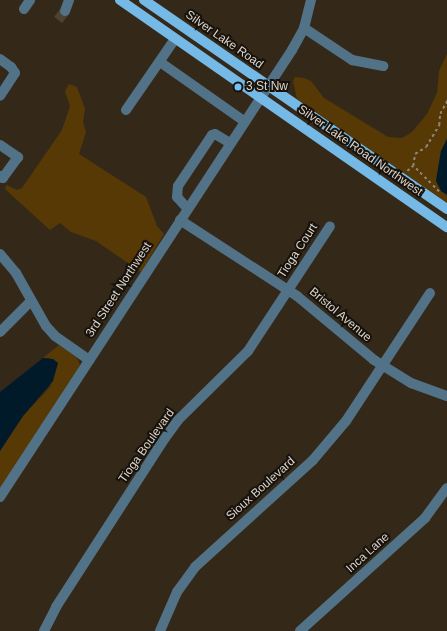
<!DOCTYPE html>
<style>
body{margin:0}
#map{position:relative;width:447px;height:631px;overflow:hidden;background:#342919;font-family:Arial,sans-serif}
div>[style]{position:absolute}
.green>*{inset:0;background:#573906}
.water>*{inset:0;background:#011a2a}
.minor-tunnel>*{height:10px;margin-top:-5px;transform-origin:0;background:repeating-linear-gradient(90deg,#4d4334 0 10px,transparent 0 15px)}
.path>*{height:1.5px;margin-top:-0.75px;transform-origin:0;background:repeating-linear-gradient(90deg,#8e8478 0 3px,transparent 0 6px)}
.minor>*{height:10px;margin:-5px;padding:0 5px;transform-origin:5px;border-radius:5px;background:#527288}
.major>*{height:10px;margin:-5px;padding:0 5px;transform-origin:5px;border-radius:5px;background:#75b9e7}
.dots>*{width:11px;height:11px;translate:-50% -50%;box-sizing:border-box;border:2px solid #17120c;border-radius:50%}
span{translate:-50% -50%;white-space:nowrap;text-align:center;line-height:1.15;-webkit-text-stroke:4px #17120c;paint-order:stroke}
.street-label{font-size:12px;color:#ddd5cc}
.poi-label{font-size:12px;color:#ddd5cc}
.left{translate:0 -50%;text-align:left}
</style>
<div id="map">
<div class="green">
<div style="clip-path:polygon(447px 54px,447px 139px,441px 151px,436px 181px,447px 195px,447px 203px,297px 99px,293px 81px,295px 77px,304px 78px,311px 81px,324px 98px,388px 137px,402px 138px,412px 132px,427px 114px,437px 93px,439px 71px)"></div>
<div style="clip-path:polygon(69px 84px,77px 87px,85px 109px,83px 122px,86px 132px,79px 154px,146px 197px,157px 226px,164px 234px,141px 272px,96px 241px,71px 232px,60px 223px,50px 230px,5px 189px,6px 185px,17px 190px,22px 188px,62px 130px,70px 106px,65px 91px)"></div>
<div style="clip-path:polygon(59px 345px,77px 358px,80px 365px,0 489px,0 451px,23px 416px,50px 387px,58px 363px,49px 358px,43px 358px)"></div>
</div>
<div class="water">
<div style="clip-path:polygon(447px 139px,447px 195px,441px 191px,436px 181px,441px 151px)"></div>
<div style="clip-path:polygon(43px 358px,53px 359px,58px 363px,53px 381px,23px 416px,0 451px,0 392px)"></div>
</div>
<div class="minor-tunnel">
<div style="left:58px;top:20px;width:11px;rotate:-52deg"></div>
</div>
<div class="path">
<div style="left:407px;top:171px;width:8px;rotate:-40deg"></div>
<div style="left:439px;top:192px;width:37px;rotate:-135deg"></div>
<div style="left:413px;top:166px;width:12px;rotate:-81deg"></div>
<div style="left:415px;top:154px;width:13px;rotate:-32deg"></div>
<div style="left:426px;top:147px;width:26px;rotate:-59deg"></div>
<div style="left:439px;top:125px;width:11px;rotate:-85deg"></div>
<div style="left:440px;top:114px;width:15px;rotate:-62deg"></div>
</div>
<div class="minor">
<div style="left:24px;top:9px;width:11px;rotate:-56deg"></div>
<div style="left:65px;top:11px;width:12px;rotate:-70deg"></div>
<div style="left:304px;top:28px;width:58px;rotate:33.7deg"></div>
<div style="left:352px;top:60px;width:32px;rotate:11deg"></div>
<div style="left:0;top:59px;width:14px;rotate:36deg"></div>
<div style="left:11px;top:67px;width:7px;rotate:56deg"></div>
<div style="left:15px;top:73px;width:27px;rotate:123deg"></div>
<div style="left:160px;top:62px;width:103px;rotate:35.1deg"></div>
<div style="left:126px;top:110px;width:86px;rotate:-55.4deg"></div>
<div style="left:0;top:145px;width:22px;rotate:34deg"></div>
<div style="left:18px;top:157px;width:26px;rotate:126deg"></div>
<div style="left:3px;top:178px;width:4px;rotate:-146deg"></div>
<div style="left:187px;top:208px;width:15px;rotate:-132deg"></div>
<div style="left:177px;top:197px;width:11px;rotate:-85deg"></div>
<div style="left:178px;top:186px;width:61px;rotate:-56.3deg"></div>
<div style="left:212px;top:135px;width:3px;rotate:-18deg"></div>
<div style="left:215px;top:134px;width:17px;rotate:31deg"></div>
<div style="left:180px;top:220px;width:140px;rotate:33deg"></div>
<div style="left:297px;top:296px;width:100px;rotate:39.7deg"></div>
<div style="left:374px;top:360px;width:44px;rotate:31.9deg"></div>
<div style="left:411px;top:383px;width:38px;rotate:20deg"></div>
<div style="left:0;top:254px;width:25px;rotate:50deg"></div>
<div style="left:16px;top:273px;width:61px;rotate:60.5deg"></div>
<div style="left:46px;top:326px;width:13px;rotate:48deg"></div>
<div style="left:55px;top:336px;width:42px;rotate:35.2deg"></div>
<div style="left:0;top:332px;width:42px;rotate:-45deg"></div>
<div style="left:0;top:497px;width:534px;rotate:-56.85deg"></div>
<div style="left:292px;top:50px;width:25px;rotate:-61deg"></div>
<div style="left:304px;top:28px;width:29px;rotate:-76deg"></div>
<div style="left:44px;top:631px;width:27px;rotate:-63deg"></div>
<div style="left:56px;top:607px;width:201px;rotate:-57.2deg"></div>
<div style="left:165px;top:438px;width:22px;rotate:-54deg"></div>
<div style="left:178px;top:420px;width:98px;rotate:-44.6deg"></div>
<div style="left:248px;top:351px;width:149px;rotate:-56.7deg"></div>
<div style="left:160px;top:631px;width:43px;rotate:-66.4deg"></div>
<div style="left:177px;top:592px;width:31px;rotate:-54deg"></div>
<div style="left:195px;top:567px;width:159px;rotate:-42.2deg"></div>
<div style="left:313px;top:460px;width:51px;rotate:-49.8deg"></div>
<div style="left:346px;top:421px;width:153px;rotate:-56.7deg"></div>
<div style="left:300px;top:631px;width:169px;rotate:-42.1deg"></div>
<div style="left:425px;top:518px;width:37px;rotate:-54deg"></div>
</div>
<div class="major">
<div style="left:120px;top:0;width:398px;rotate:34.8deg"></div>
<div style="left:144px;top:0;width:368px;rotate:34.6deg"></div>
</div>
<div class="dots">
<div style="left:238px;top:87px;background:#73c1f5"></div>
</div>
<div class="street-label">
<span style="left:224px;top:40px;rotate:35deg">Silver Lake Road</span>
<span style="left:360px;top:151px;rotate:35deg">Silver Lake Road Northwest</span>
<span style="left:298px;top:251px;rotate:-57deg">Tioga Court</span>
<span style="left:119px;top:290px;rotate:-57deg">3rd Street Northwest</span>
<span style="left:340px;top:315px;rotate:40deg">Bristol Avenue</span>
<span style="left:147px;top:446px;rotate:-55deg">Tioga Boulevard</span>
<span style="left:261px;top:489px;rotate:-42deg">Sioux Boulevard</span>
<span style="left:368px;top:553px;rotate:-42deg">Inca Lane</span>
</div>
<div class="poi-label">
<span class="left" style="left:246px;top:87px">3 St Nw</span>
</div>
</div>
